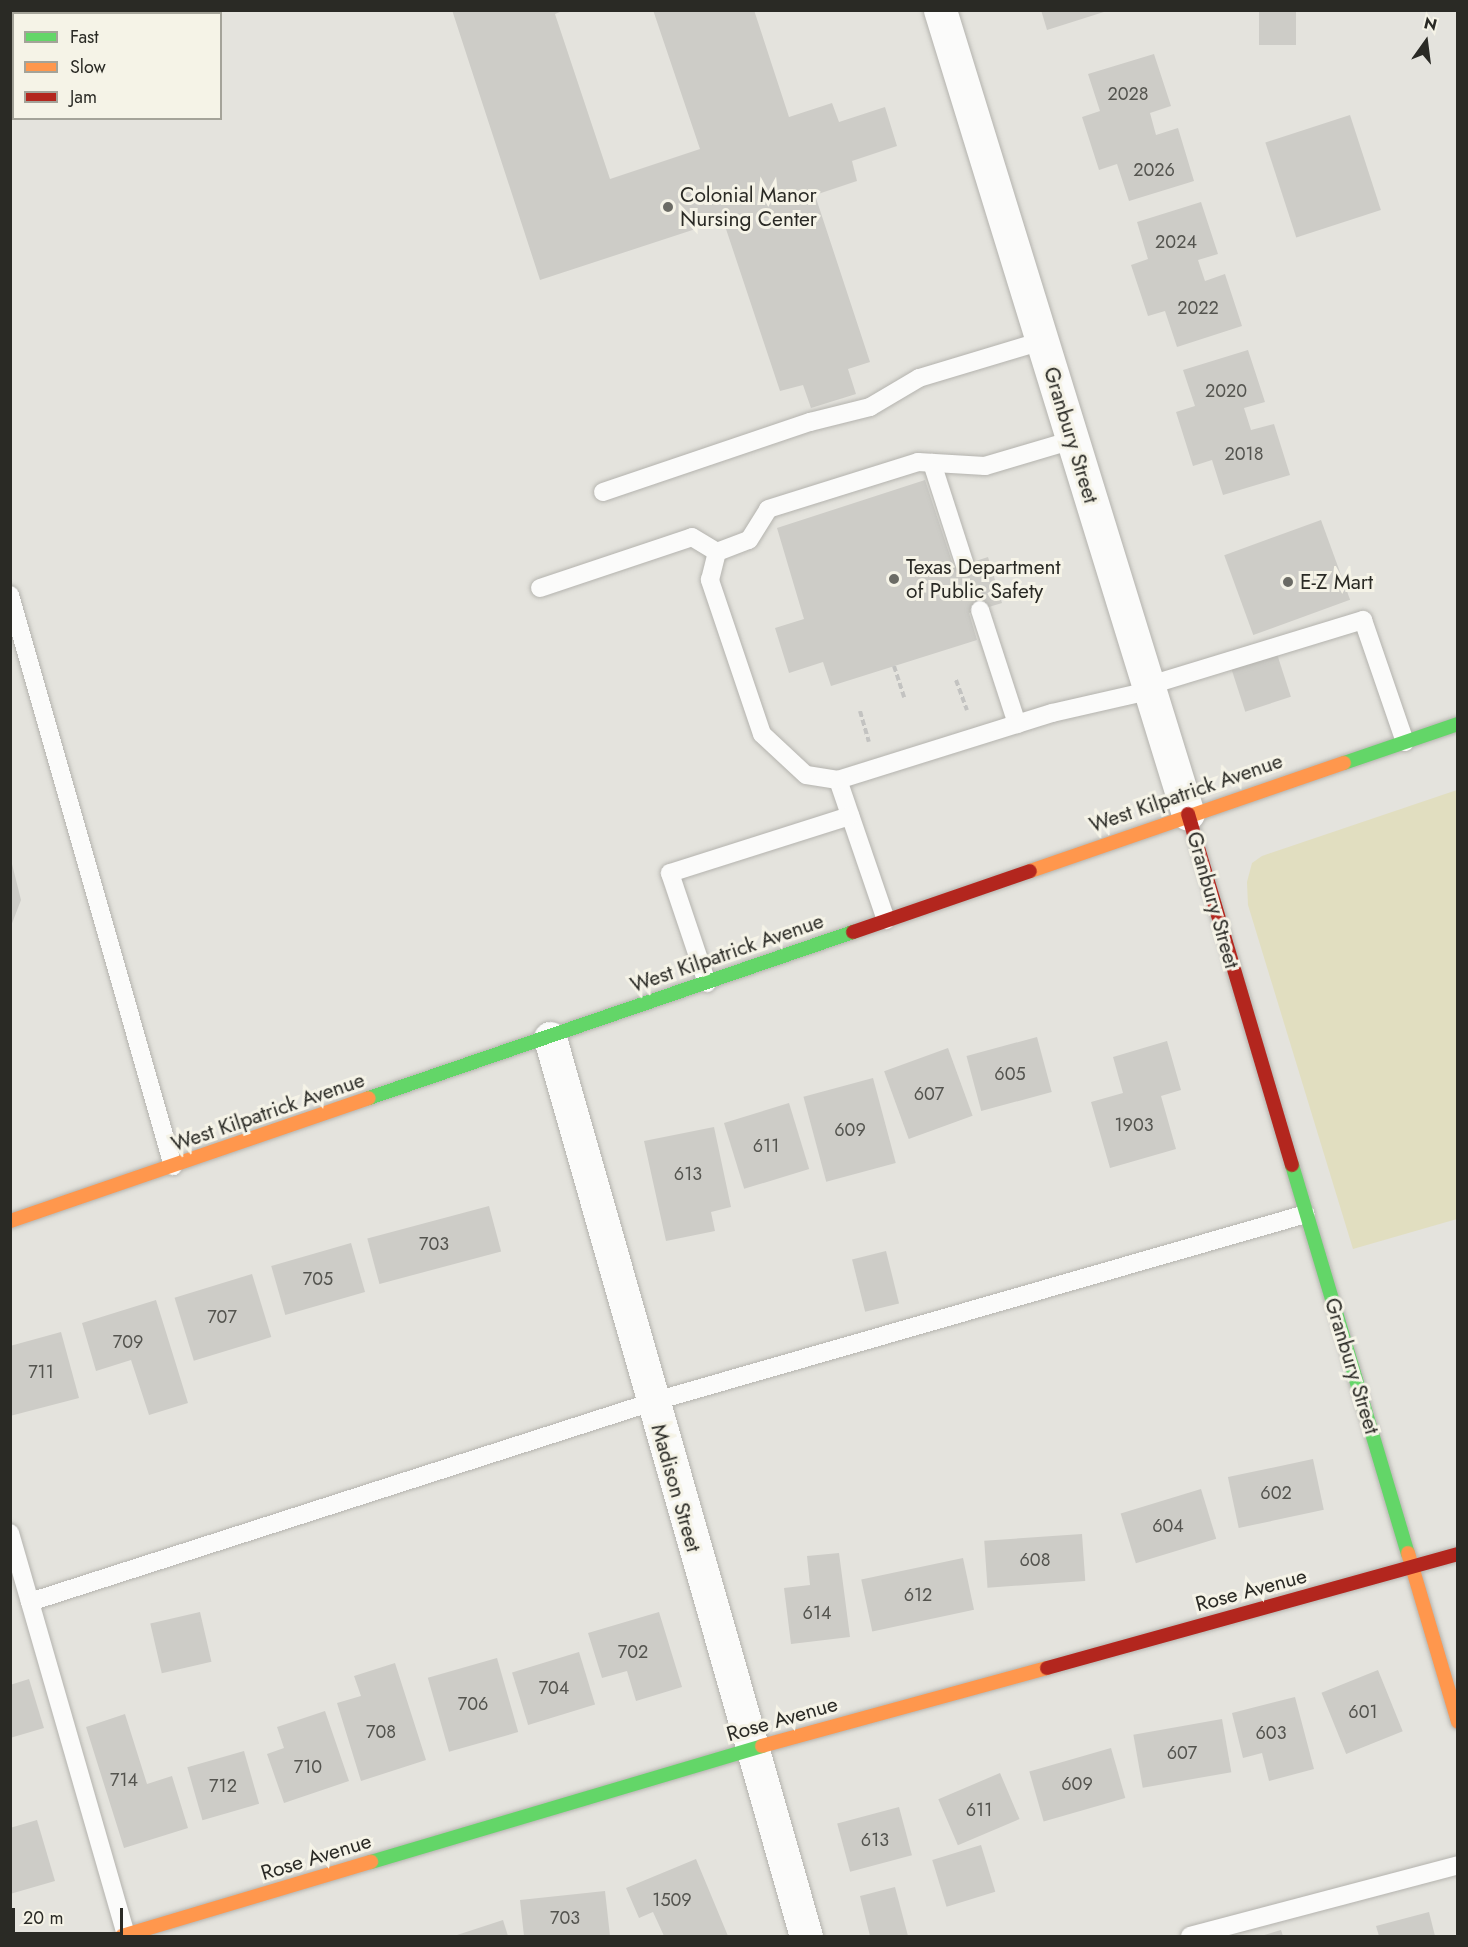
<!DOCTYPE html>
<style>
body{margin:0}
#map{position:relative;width:1468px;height:1947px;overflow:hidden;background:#e4e3dd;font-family:Jost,sans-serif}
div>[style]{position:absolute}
.green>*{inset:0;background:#e1dec0}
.building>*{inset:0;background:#cdccc7;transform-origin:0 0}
.path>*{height:4px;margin-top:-2px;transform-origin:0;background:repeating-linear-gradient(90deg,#c3c3c1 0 6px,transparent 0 9px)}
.roads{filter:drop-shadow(0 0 2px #b4b3ae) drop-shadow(0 0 2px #b4b3ae)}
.lane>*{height:18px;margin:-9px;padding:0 9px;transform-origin:9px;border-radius:9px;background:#fbfbfa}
.street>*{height:33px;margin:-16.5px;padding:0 16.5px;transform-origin:16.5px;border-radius:16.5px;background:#fbfbfa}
.fast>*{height:14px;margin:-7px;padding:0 7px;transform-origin:7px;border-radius:7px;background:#63d668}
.slow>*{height:14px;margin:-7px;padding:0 7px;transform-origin:7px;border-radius:7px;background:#ff974d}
.jam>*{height:14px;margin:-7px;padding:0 7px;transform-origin:7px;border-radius:7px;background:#b3261e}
.dots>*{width:16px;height:16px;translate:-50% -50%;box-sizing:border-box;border:3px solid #f5f3e7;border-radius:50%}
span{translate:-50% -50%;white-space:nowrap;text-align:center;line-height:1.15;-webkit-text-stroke:6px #f5f3e7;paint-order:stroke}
.number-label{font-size:18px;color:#54544f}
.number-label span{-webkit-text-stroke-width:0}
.poi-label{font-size:21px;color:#2a2a25}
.left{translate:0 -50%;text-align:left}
.street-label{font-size:21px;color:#2a2a25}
.frame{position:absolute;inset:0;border:12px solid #2a2a25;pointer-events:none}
.legend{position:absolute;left:12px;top:12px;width:210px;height:108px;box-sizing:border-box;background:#f5f3e7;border:2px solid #a4a399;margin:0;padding:8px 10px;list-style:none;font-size:18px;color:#2a2a25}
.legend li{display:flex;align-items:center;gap:12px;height:30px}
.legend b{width:30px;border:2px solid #a4a399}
.north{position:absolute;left:1396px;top:12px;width:60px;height:60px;-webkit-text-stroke:4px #f5f3e7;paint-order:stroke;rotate:14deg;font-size:16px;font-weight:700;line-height:24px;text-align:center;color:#2a2a25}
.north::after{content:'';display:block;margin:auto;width:21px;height:27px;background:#2a2a25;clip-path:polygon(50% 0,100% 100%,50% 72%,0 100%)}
.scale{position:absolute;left:12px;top:1908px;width:111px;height:27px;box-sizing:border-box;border:3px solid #2a2a25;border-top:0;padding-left:8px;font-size:18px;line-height:21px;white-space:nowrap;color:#2a2a25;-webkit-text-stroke:4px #f5f3e7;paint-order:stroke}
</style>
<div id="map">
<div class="green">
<div style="clip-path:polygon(1457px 790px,1457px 1219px,1353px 1249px,1248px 905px,1247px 882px,1252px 863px,1262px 856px)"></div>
</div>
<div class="building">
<div style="clip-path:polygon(452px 10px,565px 10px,555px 14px,610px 179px,700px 149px,653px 10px,754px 10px,789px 117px,832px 103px,839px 122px,885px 107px,897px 146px,852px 161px,857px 181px,815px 195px,870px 362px,848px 369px,856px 394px,811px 408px,803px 385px,780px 391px,723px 220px,540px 280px)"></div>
<div style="clip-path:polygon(1041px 10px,1107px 10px,1107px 11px,1047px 30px)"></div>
<div style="left:1259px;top:10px;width:37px;height:35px"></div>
<div style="clip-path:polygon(1154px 54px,1171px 106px,1150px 113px,1156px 135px,1178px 128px,1194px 181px,1129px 201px,1117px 164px,1099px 170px,1082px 117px,1100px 111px,1088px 74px)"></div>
<div style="left:1350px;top:115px;width:100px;height:89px;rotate:72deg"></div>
<div style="clip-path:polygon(1201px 202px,1218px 254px,1198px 260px,1205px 281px,1225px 274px,1242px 326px,1177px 347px,1165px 311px,1148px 316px,1131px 265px,1148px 259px,1137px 222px)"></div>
<div style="clip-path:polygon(1248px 350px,1265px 402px,1244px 408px,1251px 430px,1274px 424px,1290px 475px,1223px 495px,1212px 460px,1193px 466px,1176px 412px,1195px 406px,1183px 370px)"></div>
<div style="clip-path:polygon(925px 480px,954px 568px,988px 557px,1002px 603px,969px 613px,977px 640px,831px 686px,823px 662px,789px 673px,775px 628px,804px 619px,777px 528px)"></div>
<div style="left:1321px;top:520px;width:85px;height:103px;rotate:70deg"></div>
<div style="left:1277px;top:654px;width:45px;height:48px;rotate:72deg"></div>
<div style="clip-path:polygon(10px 856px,21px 900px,11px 926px,10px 926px)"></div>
<div style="left:1037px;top:1037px;width:57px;height:73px;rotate:75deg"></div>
<div style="clip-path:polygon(1167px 1041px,1181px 1090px,1161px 1096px,1176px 1149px,1110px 1168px,1091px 1102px,1123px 1093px,1113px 1057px)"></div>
<div style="left:948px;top:1048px;width:72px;height:68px;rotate:70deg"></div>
<div style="left:873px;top:1078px;width:88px;height:72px;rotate:75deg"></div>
<div style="left:789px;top:1103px;width:69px;height:68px;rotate:73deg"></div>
<div style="clip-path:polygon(714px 1127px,731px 1207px,711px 1212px,715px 1231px,666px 1241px,644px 1141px)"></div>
<div style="left:489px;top:1206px;width:47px;height:126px;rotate:75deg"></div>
<div style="left:351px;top:1243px;width:51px;height:83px;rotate:74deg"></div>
<div style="left:886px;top:1251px;width:54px;height:35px;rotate:76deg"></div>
<div style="left:252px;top:1274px;width:66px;height:81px;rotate:73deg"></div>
<div style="clip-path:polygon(156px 1300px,188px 1403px,149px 1415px,131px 1360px,96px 1371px,82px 1323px)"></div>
<div style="clip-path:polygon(61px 1332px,79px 1398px,10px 1416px,10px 1346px)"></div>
<div style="left:1313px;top:1459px;width:52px;height:87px;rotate:78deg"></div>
<div style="left:1201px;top:1489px;width:52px;height:84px;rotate:73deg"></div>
<div style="left:1082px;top:1534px;width:47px;height:98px;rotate:86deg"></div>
<div style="clip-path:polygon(839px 1553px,850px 1637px,791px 1644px,784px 1588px,810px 1585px,807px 1556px)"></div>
<div style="left:963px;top:1558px;width:53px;height:104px;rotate:78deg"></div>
<div style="left:200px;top:1612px;width:51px;height:51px;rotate:77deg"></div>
<div style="clip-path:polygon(659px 1612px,682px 1687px,636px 1701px,627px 1671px,602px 1678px,588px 1633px)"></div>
<div style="left:579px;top:1652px;width:55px;height:70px;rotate:73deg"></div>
<div style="left:497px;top:1658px;width:77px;height:72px;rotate:74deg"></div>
<div style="clip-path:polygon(395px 1663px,426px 1760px,361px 1781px,337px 1703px,361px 1696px,354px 1676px)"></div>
<div style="left:1378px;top:1670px;width:66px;height:61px;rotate:68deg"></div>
<div style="clip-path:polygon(29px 1679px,44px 1728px,10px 1738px,10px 1685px)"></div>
<div style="clip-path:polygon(1295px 1697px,1314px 1769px,1269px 1781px,1262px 1753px,1243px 1758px,1232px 1713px)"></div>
<div style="clip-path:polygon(325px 1711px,349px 1781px,284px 1803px,267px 1754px,284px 1748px,277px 1727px)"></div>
<div style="clip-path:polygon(125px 1714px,147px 1784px,172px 1776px,188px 1828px,124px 1848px,86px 1727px)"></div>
<div style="left:1222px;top:1719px;width:54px;height:90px;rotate:80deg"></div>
<div style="left:1111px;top:1748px;width:52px;height:85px;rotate:74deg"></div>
<div style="left:244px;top:1751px;width:55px;height:59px;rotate:74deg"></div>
<div style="left:1000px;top:1773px;width:50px;height:67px;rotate:67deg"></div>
<div style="left:899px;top:1807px;width:50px;height:64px;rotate:75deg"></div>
<div style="clip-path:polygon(37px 1820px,55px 1881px,10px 1894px,10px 1828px)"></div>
<div style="left:981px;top:1845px;width:49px;height:51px;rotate:73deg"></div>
<div style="clip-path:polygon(696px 1859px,728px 1936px,664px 1936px,653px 1912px,639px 1918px,626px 1888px)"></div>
<div style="clip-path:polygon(895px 1887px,908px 1936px,870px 1936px,860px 1896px)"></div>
<div style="clip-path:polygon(605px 1891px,610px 1936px,524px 1936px,520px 1900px)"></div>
<div style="clip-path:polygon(1429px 1912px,1435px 1936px,1379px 1936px,1376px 1926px)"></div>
<div style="clip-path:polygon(503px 1920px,508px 1936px,454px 1936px)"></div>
<div style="clip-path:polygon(1281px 1930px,1283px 1936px,1261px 1936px)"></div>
</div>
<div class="path">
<div style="left:894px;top:666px;width:33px;rotate:72deg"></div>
<div style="left:956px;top:680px;width:32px;rotate:70deg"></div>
<div style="left:860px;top:711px;width:32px;rotate:74deg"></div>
</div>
<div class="roads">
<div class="lane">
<div style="left:932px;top:463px;width:107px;rotate:72.1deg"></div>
<div style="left:603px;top:492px;width:219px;rotate:-18.7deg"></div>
<div style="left:810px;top:422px;width:62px;rotate:-14deg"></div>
<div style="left:870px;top:407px;width:57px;rotate:-30.6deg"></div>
<div style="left:919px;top:378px;width:128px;rotate:-16.7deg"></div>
<div style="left:540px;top:588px;width:160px;rotate:-18.5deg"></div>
<div style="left:692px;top:537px;width:29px;rotate:31deg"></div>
<div style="left:10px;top:595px;width:594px;rotate:74.07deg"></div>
<div style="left:980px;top:610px;width:120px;rotate:72deg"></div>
<div style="left:1147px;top:686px;width:226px;rotate:-17deg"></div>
<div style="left:1363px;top:620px;width:129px;rotate:71deg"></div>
<div style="left:838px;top:780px;width:32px;rotate:-171deg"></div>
<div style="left:806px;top:775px;width:60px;rotate:-137deg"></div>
<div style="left:762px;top:734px;width:163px;rotate:-108.7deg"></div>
<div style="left:710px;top:580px;width:29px;rotate:-76deg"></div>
<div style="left:717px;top:552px;width:34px;rotate:-21deg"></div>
<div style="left:749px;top:540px;width:36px;rotate:-58deg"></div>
<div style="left:768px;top:509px;width:157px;rotate:-17.4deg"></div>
<div style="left:918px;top:462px;width:67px;rotate:3.4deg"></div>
<div style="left:985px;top:466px;width:92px;rotate:-16.5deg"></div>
<div style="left:886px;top:920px;width:148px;rotate:-108.9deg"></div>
<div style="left:838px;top:780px;width:224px;rotate:-17.4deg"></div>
<div style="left:1052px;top:713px;width:99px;rotate:-12.8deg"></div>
<div style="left:707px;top:983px;width:116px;rotate:-108.6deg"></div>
<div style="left:670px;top:873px;width:189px;rotate:-17.6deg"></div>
<div style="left:10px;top:1533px;width:418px;rotate:73.9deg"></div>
<div style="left:30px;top:1602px;width:653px;rotate:-17.82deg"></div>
<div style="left:652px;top:1402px;width:680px;rotate:-16.04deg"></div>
<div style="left:1190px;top:1936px;width:277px;rotate:-14.8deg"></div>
</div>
<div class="street">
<div style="left:940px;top:10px;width:841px;rotate:72.86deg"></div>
<div style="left:550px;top:1038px;width:934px;rotate:74.09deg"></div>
</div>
<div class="fast">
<div style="left:1344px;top:763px;width:120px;rotate:-18.9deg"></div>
<div style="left:369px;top:1098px;width:512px;rotate:-18.93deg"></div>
<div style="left:1292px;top:1165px;width:405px;rotate:73.4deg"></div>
<div style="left:371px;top:1862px;width:408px;rotate:-16.5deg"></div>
</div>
<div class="slow">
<div style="left:1030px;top:871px;width:332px;rotate:-19deg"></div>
<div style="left:10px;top:1221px;width:379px;rotate:-18.9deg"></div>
<div style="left:1408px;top:1553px;width:176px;rotate:73.5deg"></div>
<div style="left:762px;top:1746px;width:295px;rotate:-15.3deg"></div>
<div style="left:122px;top:1936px;width:260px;rotate:-16.6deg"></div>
</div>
<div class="jam">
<div style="left:1188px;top:814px;width:366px;rotate:73.5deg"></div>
<div style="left:853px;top:932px;width:187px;rotate:-19deg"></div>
<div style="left:1047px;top:1668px;width:427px;rotate:-15.5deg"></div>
</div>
</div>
<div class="dots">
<div style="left:668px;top:207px;background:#6b6b65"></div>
<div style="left:894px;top:579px;background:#6b6b65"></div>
<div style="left:1288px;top:582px;background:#6b6b65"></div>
</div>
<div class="number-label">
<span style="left:1128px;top:94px">2028</span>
<span style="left:1154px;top:170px">2026</span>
<span style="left:1176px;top:242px">2024</span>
<span style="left:1198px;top:308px">2022</span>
<span style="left:1226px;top:391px">2020</span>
<span style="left:1244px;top:454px">2018</span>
<span style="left:1010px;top:1074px">605</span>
<span style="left:929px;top:1094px">607</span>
<span style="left:1134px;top:1125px">1903</span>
<span style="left:850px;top:1130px">609</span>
<span style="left:766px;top:1146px">611</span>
<span style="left:688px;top:1174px">613</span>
<span style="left:434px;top:1244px">703</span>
<span style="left:318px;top:1279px">705</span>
<span style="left:222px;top:1317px">707</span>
<span style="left:128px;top:1342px">709</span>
<span style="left:41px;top:1372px">711</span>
<span style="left:1276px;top:1493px">602</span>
<span style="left:1168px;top:1526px">604</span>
<span style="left:1035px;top:1560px">608</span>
<span style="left:918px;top:1595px">612</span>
<span style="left:817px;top:1613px">614</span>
<span style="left:633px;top:1652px">702</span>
<span style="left:554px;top:1688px">704</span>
<span style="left:473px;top:1704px">706</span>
<span style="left:1363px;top:1712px">601</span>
<span style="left:381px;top:1732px">708</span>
<span style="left:1271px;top:1733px">603</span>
<span style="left:1182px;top:1753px">607</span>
<span style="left:308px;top:1767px">710</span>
<span style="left:124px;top:1780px">714</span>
<span style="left:1077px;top:1784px">609</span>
<span style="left:223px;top:1786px">712</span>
<span style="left:979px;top:1810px">611</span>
<span style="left:875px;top:1840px">613</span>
<span style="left:672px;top:1900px">1509</span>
<span style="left:565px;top:1918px">703</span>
</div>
<div class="poi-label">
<span class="left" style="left:680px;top:207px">Colonial Manor<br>Nursing Center</span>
<span class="left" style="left:906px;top:579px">Texas Department<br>of Public Safety</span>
<span class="left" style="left:1300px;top:582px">E-Z Mart</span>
</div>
<div class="street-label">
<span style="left:1071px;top:435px;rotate:73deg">Granbury Street</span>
<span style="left:1186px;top:793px;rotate:-19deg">West Kilpatrick Avenue</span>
<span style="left:1213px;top:900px;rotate:74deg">Granbury Street</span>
<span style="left:727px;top:953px;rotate:-19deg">West Kilpatrick Avenue</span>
<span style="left:268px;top:1112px;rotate:-19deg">West Kilpatrick Avenue</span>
<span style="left:1352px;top:1366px;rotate:73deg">Granbury Street</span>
<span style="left:676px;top:1488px;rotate:74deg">Madison Street</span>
<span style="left:1251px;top:1590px;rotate:-15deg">Rose Avenue</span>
<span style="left:782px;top:1719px;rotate:-16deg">Rose Avenue</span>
<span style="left:316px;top:1857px;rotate:-17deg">Rose Avenue</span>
</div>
<div class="frame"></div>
<ul class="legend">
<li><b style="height:8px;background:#63d668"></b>Fast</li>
<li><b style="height:8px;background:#ff974d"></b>Slow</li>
<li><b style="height:8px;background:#b3261e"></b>Jam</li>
</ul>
<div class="north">N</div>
<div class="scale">20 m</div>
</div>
